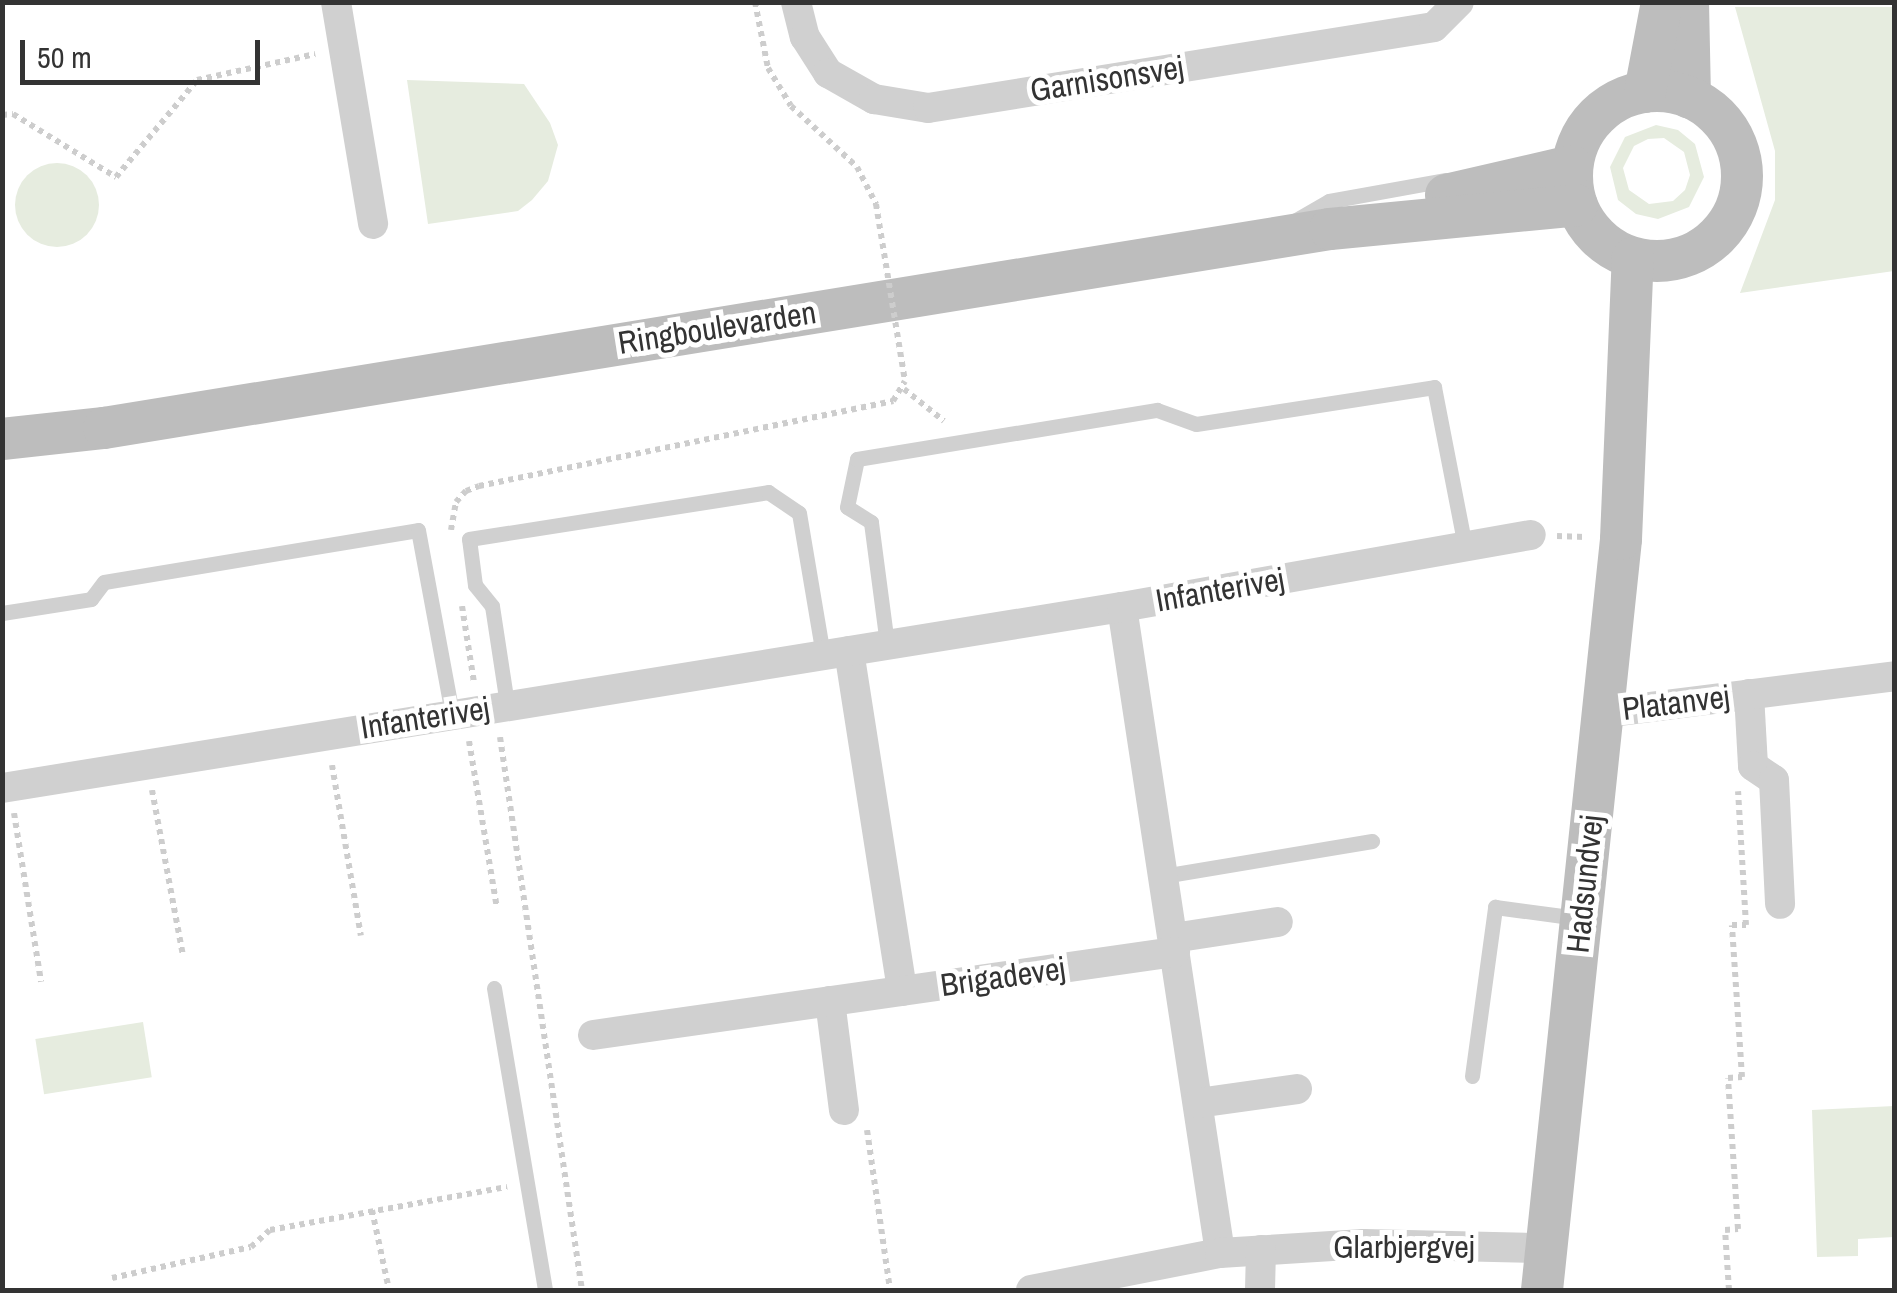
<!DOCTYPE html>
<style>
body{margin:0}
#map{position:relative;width:1897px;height:1293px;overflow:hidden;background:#fff;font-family:"Archivo Narrow",sans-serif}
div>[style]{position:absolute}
.green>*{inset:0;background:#e6ecdf;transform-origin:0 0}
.round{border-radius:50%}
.path>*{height:6px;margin-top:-3px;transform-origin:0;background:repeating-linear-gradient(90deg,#cdcdcd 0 5px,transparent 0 10px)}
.lane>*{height:15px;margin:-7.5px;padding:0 7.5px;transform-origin:7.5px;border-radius:7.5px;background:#d0d0d0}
.street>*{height:30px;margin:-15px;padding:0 15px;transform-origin:15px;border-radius:15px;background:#d0d0d0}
.secondary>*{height:42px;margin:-21px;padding:0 21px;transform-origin:21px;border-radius:21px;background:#bdbdbd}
.secondary>.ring{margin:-21px;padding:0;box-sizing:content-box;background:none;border:42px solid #bdbdbd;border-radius:50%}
.path-bridge>*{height:6px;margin-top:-3px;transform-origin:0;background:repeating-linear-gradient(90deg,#cdcdcd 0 5px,transparent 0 10px)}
span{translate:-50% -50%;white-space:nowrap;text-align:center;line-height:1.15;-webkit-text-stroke:10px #fff;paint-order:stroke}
.street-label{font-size:32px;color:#333}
.frame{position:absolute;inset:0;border:5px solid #333;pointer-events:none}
.scale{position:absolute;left:20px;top:40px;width:240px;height:45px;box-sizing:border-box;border:5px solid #333;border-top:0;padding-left:12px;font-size:30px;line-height:35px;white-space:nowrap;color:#333;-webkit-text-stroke:8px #fff;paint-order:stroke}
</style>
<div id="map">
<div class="green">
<div style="clip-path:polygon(1735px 7px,1894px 7px,1894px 271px,1740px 293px,1775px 200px,1775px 151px)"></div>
<div style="clip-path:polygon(407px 80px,524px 84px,550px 123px,558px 145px,548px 181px,532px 200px,518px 211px,428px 224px)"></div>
<div style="clip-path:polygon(evenodd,1656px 125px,1678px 130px,1695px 144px,1704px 177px,1689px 207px,1658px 219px,1636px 214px,1618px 200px,1610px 167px,1625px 137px,1656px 125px,1664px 138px,1684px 152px,1690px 175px,1685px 190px,1673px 201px,1649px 204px,1629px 190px,1623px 168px,1634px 146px,1648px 139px,1664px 138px)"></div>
<div class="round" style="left:15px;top:163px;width:84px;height:84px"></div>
<div style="left:143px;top:1022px;width:56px;height:109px;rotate:81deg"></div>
<div style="clip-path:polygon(1894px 1106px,1894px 1237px,1858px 1239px,1858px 1256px,1817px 1257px,1812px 1110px)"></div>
</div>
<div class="path">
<div style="left:755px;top:2px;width:67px;rotate:78.9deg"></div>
<div style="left:768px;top:68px;width:44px;rotate:58.8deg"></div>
<div style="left:791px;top:106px;width:90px;rotate:42.7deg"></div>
<div style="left:857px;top:167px;width:42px;rotate:62.8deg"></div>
<div style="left:2px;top:115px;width:11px;rotate:-5deg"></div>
<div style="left:13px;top:114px;width:121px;rotate:31.5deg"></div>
<div style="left:116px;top:177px;width:126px;rotate:-50.1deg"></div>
<div style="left:197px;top:80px;width:121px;rotate:-12.4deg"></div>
<div style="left:904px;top:389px;width:51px;rotate:38.7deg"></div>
<div style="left:451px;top:530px;width:28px;rotate:-80deg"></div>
<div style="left:456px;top:502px;width:15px;rotate:-48deg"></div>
<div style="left:466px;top:491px;width:14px;rotate:-21deg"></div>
<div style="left:479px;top:486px;width:423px;rotate:-11.6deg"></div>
<div style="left:893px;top:401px;width:23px;rotate:-59deg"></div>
<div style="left:1557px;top:536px;width:28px;rotate:2deg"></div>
<div style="left:462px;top:606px;width:78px;rotate:81.1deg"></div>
<div style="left:500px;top:737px;width:559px;rotate:81.57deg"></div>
<div style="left:469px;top:741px;width:169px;rotate:80.5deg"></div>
<div style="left:332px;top:765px;width:173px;rotate:80.4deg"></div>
<div style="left:152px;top:790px;width:169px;rotate:79.4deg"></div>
<div style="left:14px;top:813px;width:171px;rotate:80.9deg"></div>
<div style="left:867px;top:1130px;width:162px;rotate:81.8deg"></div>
<div style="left:372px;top:1210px;width:82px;rotate:78deg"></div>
<div style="left:112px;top:1278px;width:142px;rotate:-12.6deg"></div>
<div style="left:251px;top:1247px;width:25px;rotate:-42deg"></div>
<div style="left:270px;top:1230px;width:241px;rotate:-10.3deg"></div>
<div style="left:1729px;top:1290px;width:60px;rotate:-93.8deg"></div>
<div style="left:1725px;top:1230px;width:13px;rotate:-4deg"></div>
<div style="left:1738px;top:1229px;width:151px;rotate:-93.8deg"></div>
<div style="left:1728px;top:1078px;width:14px;rotate:-4deg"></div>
<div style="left:1742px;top:1077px;width:152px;rotate:-93.8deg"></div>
<div style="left:1732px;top:925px;width:14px"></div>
<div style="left:1746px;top:925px;width:134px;rotate:-93.4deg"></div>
</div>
<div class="lane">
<div style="left:1296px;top:220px;width:38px;rotate:-30deg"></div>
<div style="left:1329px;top:201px;width:119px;rotate:-10.2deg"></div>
<div style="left:2px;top:613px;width:90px;rotate:-8.9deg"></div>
<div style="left:91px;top:599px;width:21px;rotate:-53deg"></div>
<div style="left:104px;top:582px;width:318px;rotate:-9.4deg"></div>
<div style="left:418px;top:530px;width:186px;rotate:79.5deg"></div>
<div style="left:887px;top:644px;width:123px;rotate:-97.5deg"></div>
<div style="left:871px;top:522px;width:28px;rotate:-148deg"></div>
<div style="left:847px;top:507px;width:49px;rotate:-78.2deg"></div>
<div style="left:857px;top:459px;width:304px;rotate:-9.3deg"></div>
<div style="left:1157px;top:410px;width:41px;rotate:19.7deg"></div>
<div style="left:1196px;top:424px;width:241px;rotate:-8.8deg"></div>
<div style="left:1434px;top:387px;width:162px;rotate:79deg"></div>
<div style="left:507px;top:704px;width:99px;rotate:-98.7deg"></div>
<div style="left:492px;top:606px;width:27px;rotate:-129deg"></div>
<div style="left:475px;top:585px;width:46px;rotate:-97.4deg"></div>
<div style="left:469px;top:539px;width:303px;rotate:-8.9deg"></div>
<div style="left:768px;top:492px;width:37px;rotate:34deg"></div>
<div style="left:799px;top:513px;width:144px;rotate:80.4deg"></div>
<div style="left:1163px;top:876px;width:212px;rotate:-9.5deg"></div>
<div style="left:494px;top:988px;width:306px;rotate:80.4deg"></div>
<div style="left:1472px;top:1076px;width:171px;rotate:-82.2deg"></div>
<div style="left:1495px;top:907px;width:83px;rotate:7.6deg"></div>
</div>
<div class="street">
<div style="left:336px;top:2px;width:225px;rotate:80.5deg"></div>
<div style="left:796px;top:2px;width:36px;rotate:76deg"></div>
<div style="left:805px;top:37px;width:43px;rotate:57.4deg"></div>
<div style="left:828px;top:73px;width:53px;rotate:29.5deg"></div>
<div style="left:874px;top:99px;width:55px;rotate:9.5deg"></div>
<div style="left:928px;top:108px;width:512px;rotate:-9.09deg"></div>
<div style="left:1434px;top:27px;width:35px;rotate:-45deg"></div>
<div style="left:1122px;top:607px;width:653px;rotate:81.37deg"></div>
<div style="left:849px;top:651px;width:344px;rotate:81.1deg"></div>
<div style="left:1749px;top:694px;width:72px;rotate:86.8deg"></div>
<div style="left:1753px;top:766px;width:25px;rotate:34deg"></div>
<div style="left:1774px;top:780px;width:124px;rotate:87.2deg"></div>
<div style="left:1603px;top:713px;width:293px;rotate:-7.2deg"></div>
<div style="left:2px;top:788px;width:1135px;rotate:-9.18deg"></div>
<div style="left:1122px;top:607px;width:415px;rotate:-10deg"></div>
<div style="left:1173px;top:938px;width:106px;rotate:-8.7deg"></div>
<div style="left:830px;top:1001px;width:110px;rotate:82.7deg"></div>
<div style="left:593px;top:1035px;width:588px;rotate:-8.12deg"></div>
<div style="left:1198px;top:1103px;width:100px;rotate:-8deg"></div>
<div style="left:1031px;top:1290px;width:193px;rotate:-11.1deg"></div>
<div style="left:1220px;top:1253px;width:144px;rotate:-3.6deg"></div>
<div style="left:1364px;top:1244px;width:182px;rotate:1.3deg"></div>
<div style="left:1260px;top:1290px;width:40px;rotate:-88.6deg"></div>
</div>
<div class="secondary">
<div style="left:1688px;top:2px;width:96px;rotate:88.8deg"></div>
<div class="ring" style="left:1572px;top:91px;width:128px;height:128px"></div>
<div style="left:1645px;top:92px;width:92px;rotate:-79.3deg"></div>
<div style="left:1446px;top:195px;width:129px;rotate:-13deg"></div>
<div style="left:2px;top:439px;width:103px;rotate:-6.2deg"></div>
<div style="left:104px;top:428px;width:1242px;rotate:-9.22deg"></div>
<div style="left:1330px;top:229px;width:248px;rotate:-5.5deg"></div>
<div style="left:1542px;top:1290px;width:755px;rotate:-83.99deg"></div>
<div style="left:1621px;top:539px;width:281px;rotate:-87.6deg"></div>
</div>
<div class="path-bridge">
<div style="left:876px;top:204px;width:179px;rotate:80.7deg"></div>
</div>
<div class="street-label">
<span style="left:1107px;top:79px;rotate:-9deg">Garnisonsvej</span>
<span style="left:717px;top:328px;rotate:-9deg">Ringboulevarden</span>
<span style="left:1220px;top:590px;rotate:-10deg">Infanterivej</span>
<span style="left:1676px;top:703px;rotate:-7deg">Platanvej</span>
<span style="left:425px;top:718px;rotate:-9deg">Infanterivej</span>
<span style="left:1585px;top:884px;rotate:-84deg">Hadsundvej</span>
<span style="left:1003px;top:977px;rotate:-8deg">Brigadevej</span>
<span style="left:1404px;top:1247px">Glarbjergvej</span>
</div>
<div class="frame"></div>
<div class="scale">50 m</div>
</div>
